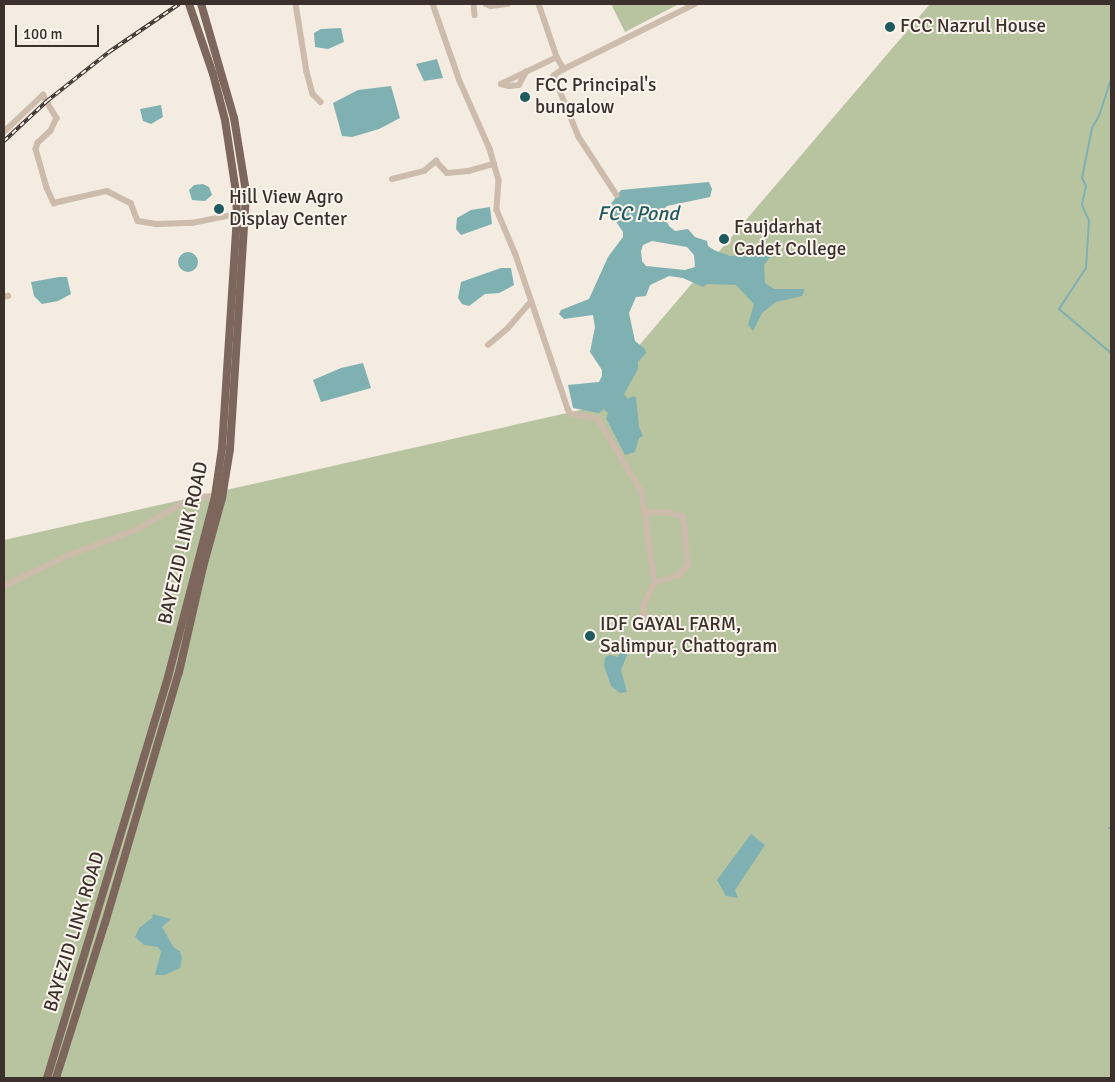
<!DOCTYPE html>
<style>
body{margin:0}
#map{position:relative;width:1115px;height:1082px;overflow:hidden;background:#f4ebe1;font-family:Signika,sans-serif}
div>[style]{position:absolute}
.green>*{inset:0;background:#b8c4a0}
.water>*{inset:0;background:#7fb0b2}
.round{border-radius:50%}
.stream>*{height:2px;margin:-1px;padding:0 1px;transform-origin:1px;border-radius:1px;background:#7fb0b2}
.minor>*{height:5.5px;margin:-2.75px;padding:0 2.75px;transform-origin:2.75px;border-radius:2.75px;background:#cdbbac}
.major>*{height:8px;margin:-4px;padding:0 4px;transform-origin:4px;border-radius:4px;background:#7d675c}
.rail>*{height:4px;margin-top:-2px;transform-origin:0;background:repeating-linear-gradient(90deg,#fbf5ee 0 5.5px,#3b302b 0 11px);box-sizing:border-box;border-block:1px solid #3b302b}
.dots>*{width:14px;height:14px;translate:-50% -50%;box-sizing:border-box;border:2px solid #fbf5ee;border-radius:50%}
span{translate:-50% -50%;white-space:nowrap;text-align:center;line-height:1.15;-webkit-text-stroke:4px #fbf5ee;paint-order:stroke}
.poi-label{font-size:19px;color:#3b302b}
.left{translate:0 -50%;text-align:left}
.street-label{font-size:19px;color:#3b302b}
.water-label{font-size:20px;color:#1f5a5e;font-style:italic}
.frame{position:absolute;inset:0;border:5px solid #3b302b;pointer-events:none}
.scale{position:absolute;left:15px;top:25px;width:84px;height:22px;box-sizing:border-box;border:2px solid #3b302b;border-top:0;padding-left:6px;font-size:15px;line-height:18px;white-space:nowrap;color:#3b302b;-webkit-text-stroke:4px #fbf5ee;paint-order:stroke}
</style>
<div id="map">
<div class="green">
<div style="clip-path:polygon(611px 4px,679px 4px,625px 32px)"></div>
<div style="clip-path:polygon(930px 4px,1111px 4px,1111px 1078px,4px 1078px,4px 540px,585px 409px)"></div>
</div>
<div class="water">
<div style="clip-path:polygon(341px 28px,344px 42px,328px 49px,315px 47px,314px 33px,321px 29px)"></div>
<div style="clip-path:polygon(437px 59px,443px 78px,424px 81px,416px 64px)"></div>
<div style="clip-path:polygon(391px 86px,400px 118px,379px 129px,352px 137px,342px 136px,333px 103px,358px 90px)"></div>
<div style="clip-path:polygon(161px 105px,163px 117px,151px 124px,143px 121px,140px 109px)"></div>
<div style="clip-path:polygon(evenodd,709px 182px,712px 189px,710px 197px,667px 206px,664px 209px,663px 214px,669px 226px,675px 231px,688px 229px,695px 237px,707px 241px,708px 246px,714px 250px,730px 256px,751px 254px,773px 244px,774px 252px,764px 265px,765px 283px,774px 289px,804px 289px,804px 292px,802px 296px,776px 302px,762px 313px,753px 331px,748px 325px,754px 304px,736px 285px,707px 284px,703px 287px,683px 278px,669px 276px,650px 285px,646px 296px,636px 297px,629px 313px,635px 341px,645px 349px,646px 353px,638px 362px,638px 369px,624px 394px,628px 399px,633px 396px,636px 397px,639px 427px,643px 436px,639px 438px,635px 452px,625px 455px,609px 424px,606px 418px,608px 413px,604px 409px,599px 413px,573px 408px,568px 385px,599px 382px,602px 376px,602px 370px,590px 352px,595px 327px,593px 315px,564px 319px,559px 314px,561px 310px,589px 299px,608px 257px,623px 237px,623px 232px,611px 214px,611px 204px,621px 190px,709px 182px,652px 241px,687px 247px,694px 255px,695px 267px,685px 270px,646px 266px,642px 261px,641px 251px,643px 245px,652px 241px)"></div>
<div style="clip-path:polygon(203px 184px,209px 187px,212px 195px,205px 201px,192px 200px,189px 190px,194px 185px)"></div>
<div style="clip-path:polygon(490px 207px,492px 224px,461px 235px,456px 229px,457px 218px,471px 210px)"></div>
<div class="round" style="left:178px;top:252px;width:20px;height:20px"></div>
<div style="clip-path:polygon(501px 268px,511px 268px,514px 285px,499px 293px,485px 294px,469px 306px,462px 304px,458px 298px,461px 282px)"></div>
<div style="clip-path:polygon(59px 277px,67px 277px,71px 294px,58px 301px,42px 304px,34px 296px,31px 282px)"></div>
<div style="clip-path:polygon(363px 363px,371px 388px,321px 402px,313px 380px,341px 368px)"></div>
<div style="clip-path:polygon(624px 640px,633px 640px,621px 670px,627px 692px,620px 693px,611px 686px,604px 665px,605px 657px,610px 655px,618px 657px)"></div>
<div style="clip-path:polygon(751px 834px,765px 845px,735px 890px,738px 898px,726px 896px,717px 880px)"></div>
<div style="clip-path:polygon(153px 914px,171px 919px,162px 927px,174px 948px,180px 951px,182px 958px,180px 968px,165px 975px,155px 975px,161px 952px,158px 947px,144px 945px,135px 937px,139px 928px,152px 918px)"></div>
</div>
<div class="stream">
<div style="left:1111px;top:79px;width:39px;rotate:108deg"></div>
<div style="left:1099px;top:116px;width:14px;rotate:120deg"></div>
<div style="left:1092px;top:128px;width:51px;rotate:101.3deg"></div>
<div style="left:1082px;top:178px;width:9px;rotate:63deg"></div>
<div style="left:1086px;top:186px;width:19px;rotate:102deg"></div>
<div style="left:1082px;top:205px;width:17px;rotate:66deg"></div>
<div style="left:1089px;top:221px;width:47px;rotate:93.7deg"></div>
<div style="left:1086px;top:268px;width:49px;rotate:123.4deg"></div>
<div style="left:1059px;top:309px;width:68px;rotate:40.2deg"></div>
<div style="left:1109px;top:828px;width:2px"></div>
</div>
<div class="minor">
<div style="left:296px;top:4px;width:69px;rotate:80.8deg"></div>
<div style="left:307px;top:72px;width:23px;rotate:75deg"></div>
<div style="left:313px;top:94px;width:11px;rotate:45deg"></div>
<div style="left:433px;top:4px;width:82px;rotate:70.7deg"></div>
<div style="left:460px;top:81px;width:74px;rotate:66.2deg"></div>
<div style="left:490px;top:149px;width:32px;rotate:74deg"></div>
<div style="left:499px;top:180px;width:30px;rotate:94deg"></div>
<div style="left:497px;top:210px;width:49px;rotate:67.1deg"></div>
<div style="left:516px;top:255px;width:163px;rotate:71.3deg"></div>
<div style="left:568px;top:409px;width:6px;rotate:59deg"></div>
<div style="left:571px;top:414px;width:27px;rotate:10deg"></div>
<div style="left:598px;top:419px;width:85px;rotate:58.9deg"></div>
<div style="left:642px;top:492px;width:92px;rotate:81.9deg"></div>
<div style="left:655px;top:583px;width:25px;rotate:116deg"></div>
<div style="left:644px;top:606px;width:11px;rotate:90deg"></div>
<div style="left:644px;top:617px;width:13px;rotate:72deg"></div>
<div style="left:474px;top:4px;width:11px;rotate:85deg"></div>
<div style="left:486px;top:4px;width:5px;rotate:22deg"></div>
<div style="left:491px;top:6px;width:17px;rotate:-7deg"></div>
<div style="left:539px;top:4px;width:56px;rotate:71.2deg"></div>
<div style="left:557px;top:57px;width:14px;rotate:60deg"></div>
<div style="left:564px;top:69px;width:146px;rotate:-26.4deg"></div>
<div style="left:564px;top:69px;width:12px;rotate:145deg"></div>
<div style="left:554px;top:76px;width:66px;rotate:67.7deg"></div>
<div style="left:579px;top:137px;width:69px;rotate:56.8deg"></div>
<div style="left:501px;top:84px;width:62px;rotate:-25.7deg"></div>
<div style="left:501px;top:84px;width:8px;rotate:14deg"></div>
<div style="left:509px;top:86px;width:10px;rotate:-6deg"></div>
<div style="left:519px;top:85px;width:15px;rotate:-62deg"></div>
<div style="left:4px;top:132px;width:54px;rotate:-43.5deg"></div>
<div style="left:43px;top:95px;width:27px;rotate:59deg"></div>
<div style="left:57px;top:118px;width:14px;rotate:115deg"></div>
<div style="left:51px;top:131px;width:18px;rotate:137deg"></div>
<div style="left:38px;top:143px;width:6px;rotate:108deg"></div>
<div style="left:36px;top:149px;width:41px;rotate:74.2deg"></div>
<div style="left:47px;top:188px;width:17px;rotate:65deg"></div>
<div style="left:54px;top:203px;width:54px;rotate:-12.8deg"></div>
<div style="left:107px;top:191px;width:27px;rotate:27deg"></div>
<div style="left:131px;top:203px;width:19px;rotate:69deg"></div>
<div style="left:138px;top:221px;width:20px;rotate:9deg"></div>
<div style="left:158px;top:224px;width:34px;rotate:-2deg"></div>
<div style="left:192px;top:223px;width:46px;rotate:-11.3deg"></div>
<div style="left:392px;top:179px;width:33px;rotate:-14deg"></div>
<div style="left:424px;top:171px;width:16px;rotate:-40deg"></div>
<div style="left:436px;top:161px;width:16px;rotate:47deg"></div>
<div style="left:447px;top:173px;width:22px;rotate:-5deg"></div>
<div style="left:469px;top:171px;width:26px;rotate:-16deg"></div>
<div style="left:4px;top:297px;width:4px;rotate:-14deg"></div>
<div style="left:488px;top:345px;width:26px;rotate:-40deg"></div>
<div style="left:508px;top:328px;width:35px;rotate:-49deg"></div>
<div style="left:645px;top:513px;width:20px;rotate:-3deg"></div>
<div style="left:665px;top:512px;width:18px;rotate:13deg"></div>
<div style="left:683px;top:516px;width:13px;rotate:81deg"></div>
<div style="left:685px;top:529px;width:36px;rotate:85deg"></div>
<div style="left:688px;top:565px;width:13px;rotate:129deg"></div>
<div style="left:680px;top:575px;width:26px;rotate:162deg"></div>
<div style="left:4px;top:586px;width:70px;rotate:-25.5deg"></div>
<div style="left:67px;top:556px;width:76px;rotate:-20.8deg"></div>
<div style="left:138px;top:529px;width:52px;rotate:-30deg"></div>
<div style="left:183px;top:503px;width:16px;rotate:-22deg"></div>
<div style="left:198px;top:497px;width:17px;rotate:-3deg"></div>
</div>
<div class="major">
<div style="left:47px;top:1078px;width:419px;rotate:-73.2deg"></div>
<div style="left:168px;top:677px;width:187px;rotate:-75.4deg"></div>
<div style="left:215px;top:496px;width:49px;rotate:-81.7deg"></div>
<div style="left:222px;top:448px;width:234px;rotate:-86.3deg"></div>
<div style="left:237px;top:214px;width:22px;rotate:-93deg"></div>
<div style="left:236px;top:192px;width:73px;rotate:-98.7deg"></div>
<div style="left:225px;top:120px;width:48px;rotate:-104.6deg"></div>
<div style="left:213px;top:74px;width:74px;rotate:-108.9deg"></div>
<div style="left:56px;top:1078px;width:163px;rotate:-72.5deg"></div>
<div style="left:105px;top:923px;width:262px;rotate:-73.6deg"></div>
<div style="left:179px;top:672px;width:108px;rotate:-77.1deg"></div>
<div style="left:203px;top:567px;width:72px;rotate:-74.6deg"></div>
<div style="left:222px;top:498px;width:50px;rotate:-80.7deg"></div>
<div style="left:230px;top:449px;width:257px;rotate:-86.4deg"></div>
<div style="left:246px;top:192px;width:75px;rotate:-99.2deg"></div>
<div style="left:234px;top:118px;width:119px;rotate:-106.1deg"></div>
</div>
<div class="rail">
<div style="left:4px;top:141px;width:59px;rotate:-42.9deg"></div>
<div style="left:47px;top:101px;width:79px;rotate:-38.3deg"></div>
<div style="left:109px;top:52px;width:85px;rotate:-34.4deg"></div>
</div>
<div class="dots">
<div style="left:890px;top:27px;background:#1f5a5e"></div>
<div style="left:525px;top:97px;background:#1f5a5e"></div>
<div style="left:219px;top:209px;background:#1f5a5e"></div>
<div style="left:724px;top:239px;background:#1f5a5e"></div>
<div style="left:590px;top:636px;background:#1f5a5e"></div>
</div>
<div class="poi-label">
<span class="left" style="left:900px;top:27px">FCC Nazrul House</span>
<span class="left" style="left:535px;top:97px">FCC Principal's<br>bungalow</span>
<span class="left" style="left:229px;top:209px">Hill View Agro<br>Display Center</span>
<span class="left" style="left:734px;top:239px">Faujdarhat<br>Cadet College</span>
<span class="left" style="left:600px;top:636px">IDF GAYAL FARM,<br>Salimpur, Chattogram</span>
</div>
<div class="street-label">
<span style="left:184px;top:543px;rotate:-77deg">BAYEZID LINK ROAD</span>
<span style="left:75px;top:932px;rotate:-73deg">BAYEZID LINK ROAD</span>
</div>
<div class="water-label">
<span style="left:638px;top:213px">FCC Pond</span>
</div>
<div class="frame"></div>
<div class="scale">100 m</div>
</div>
